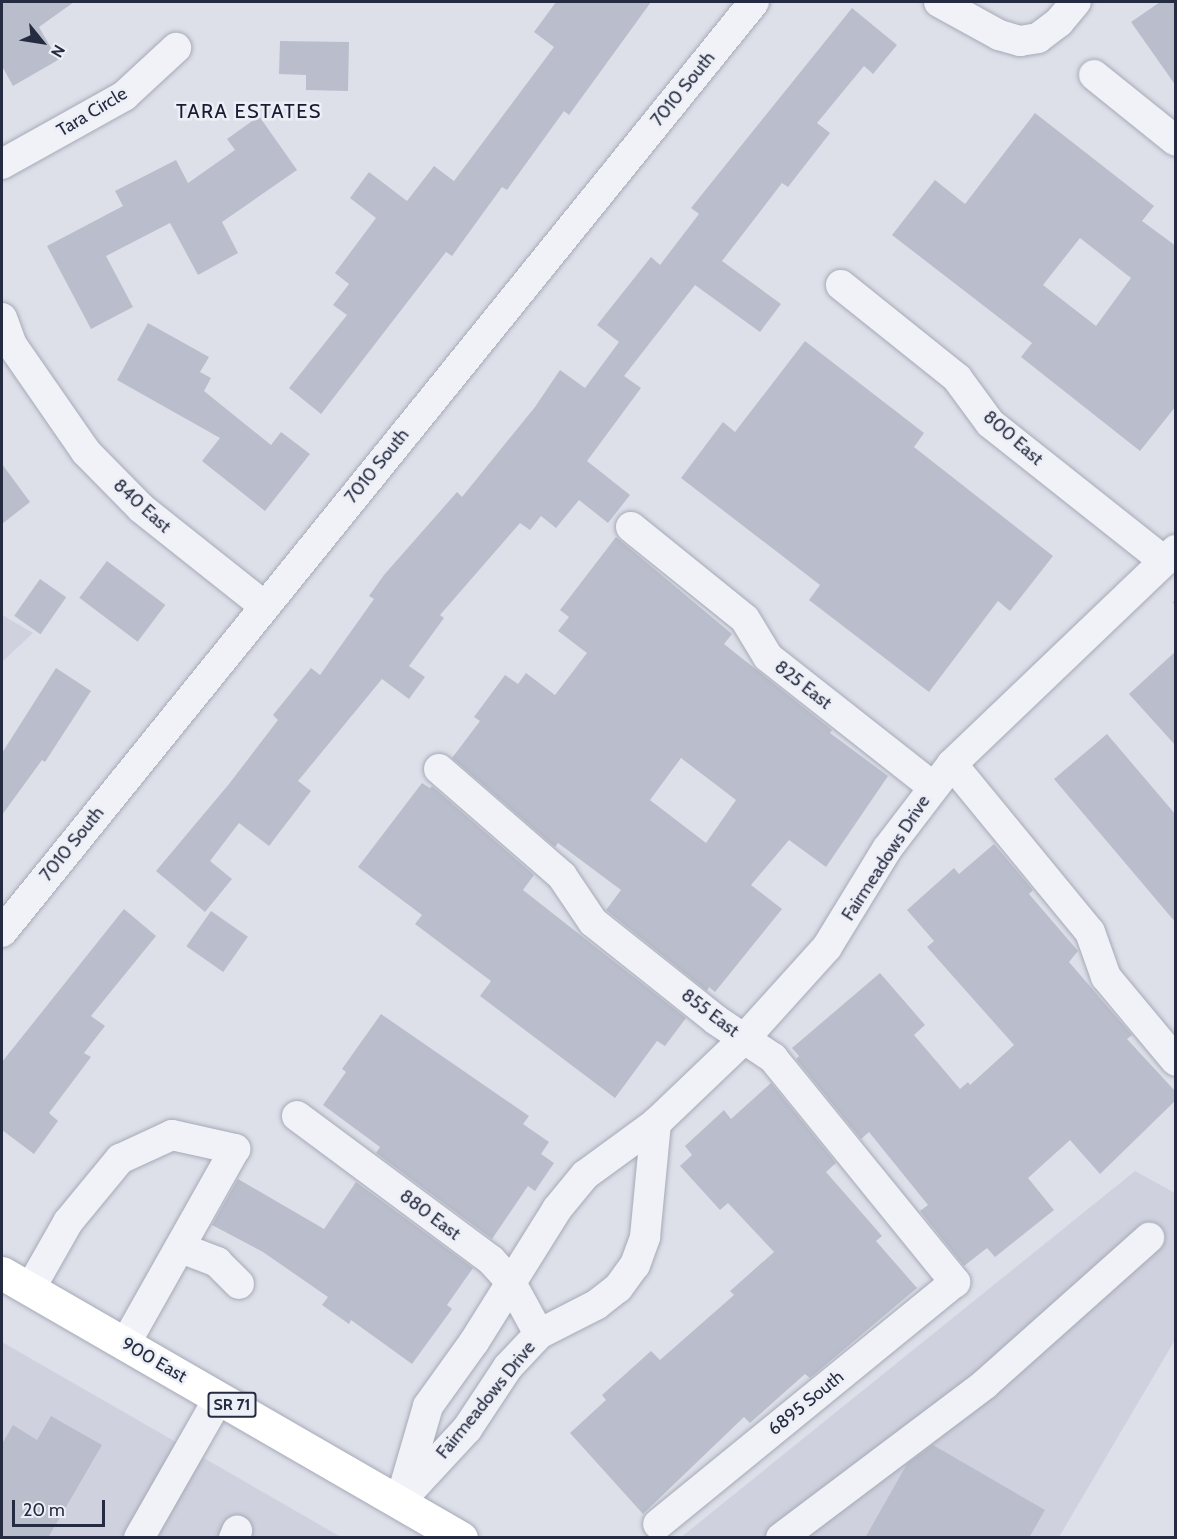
<!DOCTYPE html>
<style>
body{margin:0}
#map{position:relative;width:1177px;height:1539px;overflow:hidden;background:#dde0e9;font-family:Cabin,sans-serif}
div>[style]{position:absolute}
.built>*{inset:0;background:#cfd2de}
.building>*{inset:0;background:#babecc;transform-origin:0 0}
.path>*{height:4px;margin-top:-2px;transform-origin:0;background:repeating-linear-gradient(90deg,#bbbec8 0 4.5px,transparent 0 9px)}
.roads{filter:drop-shadow(0 0 2px #a6aab7) drop-shadow(0 0 2px #a6aab7)}
.minor>*{height:30px;margin:-15px;padding:0 15px;transform-origin:15px;border-radius:15px;background:#f0f2f7}
.major>*{height:33px;margin:-16.5px;padding:0 16.5px;transform-origin:16.5px;border-radius:16.5px;background:#fff}
span{translate:-50% -50%;white-space:nowrap;text-align:center;line-height:1.15;-webkit-text-stroke:5px #edeff6;paint-order:stroke}
.shield-label span{padding:2px 4px;background:#edeff6;border:2px solid;border-radius:4px;-webkit-text-stroke-width:0}
.shield-label{font-size:16px;color:#252b41;font-weight:700}
.street-label{font-size:18px;color:#252b41}
.neighbourhood-label{font-size:20px;color:#171c32;letter-spacing:1.5px}
.frame{position:absolute;inset:0;border:3px solid #252b41;pointer-events:none}
.north{position:absolute;left:12px;top:12px;width:60px;height:60px;-webkit-text-stroke:4px #edeff6;paint-order:stroke;rotate:120deg;font-size:16px;font-weight:700;line-height:24px;text-align:center;color:#252b41}
.north::after{content:'';display:block;margin:auto;width:21px;height:27px;background:#252b41;clip-path:polygon(50% 0,100% 100%,50% 72%,0 100%)}
.scale{position:absolute;left:12px;top:1500px;width:93px;height:27px;box-sizing:border-box;border:3px solid #252b41;border-top:0;padding-left:8px;font-size:18px;line-height:21px;white-space:nowrap;color:#252b41;-webkit-text-stroke:4px #edeff6;paint-order:stroke}
</style>
<div id="map">
<div class="built">
<div style="clip-path:polygon(2px 615px,33px 633px,2px 662px)"></div>
<div style="clip-path:polygon(1135px 1171px,1175px 1193px,1175px 1340px,1059px 1537px,680px 1538px)"></div>
<div style="clip-path:polygon(2px 1342px,341px 1537px,2px 1537px)"></div>
</div>
<div class="building">
<div style="clip-path:polygon(2px 2px,74px 2px,39px 27px,58px 60px,13px 86px,2px 66px)"></div>
<div style="clip-path:polygon(556px 2px,651px 2px,569px 115px,564px 111px,507px 190px,502px 187px,452px 256px,446px 252px,321px 414px,289px 388px,347px 315px,333px 305px,349px 284px,335px 273px,376px 218px,350px 198px,369px 172px,407px 201px,434px 166px,454px 181px,554px 47px,534px 32px)"></div>
<div style="clip-path:polygon(1160px 2px,1176px 2px,1176px 86px,1131px 22px)"></div>
<div style="clip-path:polygon(852px 8px,897px 45px,873px 74px,864px 66px,817px 123px,830px 133px,788px 187px,782px 183px,722px 261px,781px 304px,760px 332px,695px 285px,624px 376px,641px 388px,587px 461px,630px 495px,608px 523px,579px 500px,556px 528px,541px 516px,530px 530px,520px 523px,440px 615px,444px 618px,409px 666px,425px 677px,409px 699px,382px 679px,298px 781px,311px 791px,269px 846px,239px 823px,210px 861px,232px 879px,205px 912px,156px 871px,229px 784px,278px 720px,273px 715px,311px 668px,320px 675px,374px 599px,369px 596px,384px 575px,457px 492px,462px 497px,535px 407px,560px 370px,585px 388px,619px 342px,597px 325px,651px 257px,660px 265px,699px 214px,691px 208px)"></div>
<div style="clip-path:polygon(280px 41px,349px 42px,348px 91px,306px 90px,306px 75px,279px 74px)"></div>
<div style="clip-path:polygon(evenodd,1035px 113px,1154px 206px,1142px 221px,1176px 246px,1176px 406px,1140px 451px,1021px 357px,1032px 343px,892px 235px,935px 180px,965px 204px,1035px 113px,1080px 238px,1131px 278px,1096px 326px,1043px 285px,1080px 238px)"></div>
<div style="clip-path:polygon(259px 116px,297px 170px,222px 222px,238px 253px,198px 275px,170px 223px,106px 256px,133px 307px,91px 329px,47px 246px,123px 206px,115px 191px,176px 160px,188px 183px,235px 150px,227px 139px)"></div>
<div style="clip-path:polygon(148px 323px,209px 357px,200px 372px,211px 378px,204px 391px,271px 445px,281px 432px,310px 454px,265px 511px,202px 461px,220px 438px,117px 380px)"></div>
<div style="clip-path:polygon(805px 341px,924px 433px,914px 447px,1053px 556px,1010px 611px,998px 601px,929px 692px,809px 600px,820px 585px,681px 478px,723px 422px,735px 432px)"></div>
<div style="clip-path:polygon(2px 464px,30px 502px,2px 524px)"></div>
<div style="clip-path:polygon(evenodd,616px 537px,732px 634px,724px 644px,832px 730px,830px 733px,888px 776px,826px 867px,789px 840px,751px 885px,782px 909px,715px 992px,709px 987px,707px 991px,606px 910px,621px 890px,558px 843px,555px 847px,452px 758px,480px 721px,474px 717px,505px 675px,518px 684px,526px 673px,555px 695px,587px 653px,558px 631px,569px 617px,560px 610px,616px 537px,681px 758px,736px 800px,706px 843px,650px 800px,681px 758px)"></div>
<div style="left:107px;top:561px;width:73px;height:46px;rotate:37deg"></div>
<div style="left:40px;top:579px;width:32px;height:45px;rotate:35deg"></div>
<div style="clip-path:polygon(1176px 651px,1176px 746px,1129px 694px)"></div>
<div style="clip-path:polygon(56px 668px,91px 691px,45px 762px,42px 760px,2px 815px,2px 753px)"></div>
<div style="clip-path:polygon(1107px 734px,1176px 815px,1176px 923px,1054px 779px)"></div>
<div style="clip-path:polygon(422px 783px,430px 788px,432px 786px,534px 875px,523px 890px,686px 1018px,665px 1046px,657px 1041px,615px 1098px,480px 996px,491px 981px,415px 924px,422px 915px,358px 867px)"></div>
<div style="clip-path:polygon(994px 844px,1033px 890px,1029px 894px,1078px 951px,1069px 962px,1132px 1035px,1127px 1039px,1176px 1092px,1176px 1100px,1100px 1174px,1070px 1140px,1028px 1178px,1054px 1210px,995px 1257px,987px 1248px,964px 1266px,920px 1211px,928px 1205px,869px 1132px,861px 1139px,796px 1059px,799px 1056px,792px 1048px,880px 973px,925px 1025px,914px 1035px,960px 1089px,968px 1082px,970px 1085px,1014px 1045px,927px 947px,934px 941px,907px 910px,954px 868px,959px 874px)"></div>
<div style="clip-path:polygon(124px 909px,156px 936px,91px 1016px,105px 1026px,84px 1053px,91px 1057px,49px 1113px,58px 1121px,34px 1154px,2px 1130px,2px 1062px)"></div>
<div style="left:211px;top:911px;width:45px;height:43px;rotate:35deg"></div>
<div style="clip-path:polygon(381px 1014px,529px 1116px,523px 1124px,549px 1142px,541px 1154px,554px 1163px,535px 1191px,528px 1186px,492px 1239px,376px 1153px,380px 1147px,323px 1105px,346px 1072px,342px 1069px)"></div>
<div style="clip-path:polygon(771px 1083px,836px 1163px,826px 1172px,882px 1236px,876px 1241px,917px 1288px,810px 1378px,805px 1374px,750px 1423px,744px 1417px,643px 1514px,570px 1433px,606px 1400px,602px 1395px,651px 1351px,660px 1360px,734px 1295px,730px 1291px,774px 1252px,728px 1203px,720px 1210px,680px 1166px,692px 1155px,685px 1146px,724px 1110px,731px 1119px)"></div>
<div style="clip-path:polygon(238px 1179px,324px 1229px,356px 1182px,473px 1268px,447px 1305px,452px 1309px,412px 1364px,351px 1320px,349px 1324px,322px 1305px,328px 1297px,263px 1252px,212px 1225px)"></div>
<div style="clip-path:polygon(51px 1416px,102px 1445px,48px 1538px,2px 1538px,2px 1444px,13px 1425px,37px 1440px)"></div>
<div style="clip-path:polygon(933px 1445px,1045px 1510px,1029px 1538px,865px 1538px,907px 1464px)"></div>
</div>
<div class="path">
<div style="left:1174px;top:601px;width:3px;rotate:45deg"></div>
</div>
<div class="roads">
<div class="minor">
<div style="left:939px;top:2px;width:68px;rotate:28.8deg"></div>
<div style="left:999px;top:35px;width:22px;rotate:16deg"></div>
<div style="left:1020px;top:41px;width:18px;rotate:-9deg"></div>
<div style="left:1038px;top:38px;width:26px;rotate:-37deg"></div>
<div style="left:1059px;top:22px;width:26px;rotate:-50deg"></div>
<div style="left:1094px;top:75px;width:105px;rotate:38.8deg"></div>
<div style="left:2px;top:164px;width:140px;rotate:-29.1deg"></div>
<div style="left:124px;top:96px;width:71px;rotate:-42.7deg"></div>
<div style="left:841px;top:285px;width:149px;rotate:38.7deg"></div>
<div style="left:957px;top:378px;width:56px;rotate:53.7deg"></div>
<div style="left:990px;top:423px;width:222px;rotate:38.4deg"></div>
<div style="left:2px;top:318px;width:29px;rotate:70deg"></div>
<div style="left:12px;top:345px;width:130px;rotate:55.3deg"></div>
<div style="left:86px;top:452px;width:78px;rotate:45.5deg"></div>
<div style="left:141px;top:508px;width:157px;rotate:38.5deg"></div>
<div style="left:631px;top:527px;width:146px;rotate:38.9deg"></div>
<div style="left:745px;top:619px;width:44px;rotate:58.8deg"></div>
<div style="left:768px;top:657px;width:210px;rotate:38.2deg"></div>
<div style="left:952px;top:764px;width:217px;rotate:50.6deg"></div>
<div style="left:1090px;top:932px;width:48px;rotate:70.4deg"></div>
<div style="left:1106px;top:977px;width:109px;rotate:50.2deg"></div>
<div style="left:439px;top:769px;width:163px;rotate:41deg"></div>
<div style="left:562px;top:876px;width:55px;rotate:56deg"></div>
<div style="left:593px;top:922px;width:157px;rotate:38.5deg"></div>
<div style="left:716px;top:1020px;width:69px;rotate:33.7deg"></div>
<div style="left:773px;top:1058px;width:289px;rotate:50.9deg"></div>
<div style="left:955px;top:1282px;width:383px;rotate:140.8deg"></div>
<div style="left:2px;top:932px;width:1196px;rotate:-51.04deg"></div>
<div style="left:297px;top:1116px;width:242px;rotate:36.6deg"></div>
<div style="left:491px;top:1260px;width:28px;rotate:48deg"></div>
<div style="left:510px;top:1281px;width:60px;rotate:61.3deg"></div>
<div style="left:181px;top:1248px;width:39px;rotate:21deg"></div>
<div style="left:217px;top:1262px;width:31px;rotate:45deg"></div>
<div style="left:30px;top:1289px;width:77px;rotate:-60.4deg"></div>
<div style="left:68px;top:1222px;width:82px;rotate:-50.5deg"></div>
<div style="left:120px;top:1159px;width:57px;rotate:-24.8deg"></div>
<div style="left:172px;top:1135px;width:65px;rotate:12.5deg"></div>
<div style="left:235px;top:1149px;width:224px;rotate:119.4deg"></div>
<div style="left:404px;top:1497px;width:93px;rotate:-47.2deg"></div>
<div style="left:467px;top:1429px;width:74px;rotate:-56.5deg"></div>
<div style="left:508px;top:1367px;width:45px;rotate:-46.8deg"></div>
<div style="left:539px;top:1334px;width:64px;rotate:-27deg"></div>
<div style="left:596px;top:1305px;width:28px;rotate:-38deg"></div>
<div style="left:618px;top:1288px;width:29px;rotate:-54deg"></div>
<div style="left:635px;top:1265px;width:30px;rotate:-70deg"></div>
<div style="left:645px;top:1237px;width:115px;rotate:-84.5deg"></div>
<div style="left:400px;top:1502px;width:100px;rotate:-73.7deg"></div>
<div style="left:428px;top:1406px;width:79px;rotate:-54.3deg"></div>
<div style="left:474px;top:1342px;width:157px;rotate:-58deg"></div>
<div style="left:557px;top:1209px;width:44px;rotate:-50.5deg"></div>
<div style="left:585px;top:1175px;width:88px;rotate:-36.2deg"></div>
<div style="left:656px;top:1123px;width:122px;rotate:-43.7deg"></div>
<div style="left:744px;top:1039px;width:124px;rotate:-47.9deg"></div>
<div style="left:827px;top:947px;width:115px;rotate:-58.5deg"></div>
<div style="left:887px;top:849px;width:107px;rotate:-52.6deg"></div>
<div style="left:952px;top:764px;width:310px;rotate:-43.7deg"></div>
<div style="left:139px;top:1538px;width:161px;rotate:-60.3deg"></div>
<div style="left:234px;top:1538px;width:8px;rotate:-67deg"></div>
<div style="left:781px;top:1538px;width:256px;rotate:-37deg"></div>
<div style="left:985px;top:1384px;width:220px;rotate:-41.7deg"></div>
</div>
<div class="major">
<div style="left:2px;top:1273px;width:530px;rotate:30deg"></div>
</div>
</div>
<div class="shield-label">
<span style="left:232px;top:1405px">SR 71</span>
</div>
<div class="street-label">
<span style="left:683px;top:89px;rotate:-51deg">7010 South</span>
<span style="left:92px;top:112px;rotate:-31deg">Tara Circle</span>
<span style="left:1013px;top:438px;rotate:41deg">800 East</span>
<span style="left:377px;top:466px;rotate:-51deg">7010 South</span>
<span style="left:142px;top:506px;rotate:42deg">840 East</span>
<span style="left:803px;top:685px;rotate:38deg">825 East</span>
<span style="left:72px;top:844px;rotate:-51deg">7010 South</span>
<span style="left:886px;top:858px;rotate:-57deg">Fairmeadows Drive</span>
<span style="left:710px;top:1013px;rotate:37deg">855 East</span>
<span style="left:430px;top:1215px;rotate:37deg">880 East</span>
<span style="left:154px;top:1360px;rotate:30deg">900 East</span>
<span style="left:486px;top:1400px;rotate:-51deg">Fairmeadows Drive</span>
<span style="left:806px;top:1403px;rotate:-39deg">6895 South</span>
</div>
<div class="neighbourhood-label">
<span style="left:249px;top:111px">TARA ESTATES</span>
</div>
<div class="frame"></div>
<div class="north">N</div>
<div class="scale">20 m</div>
</div>
